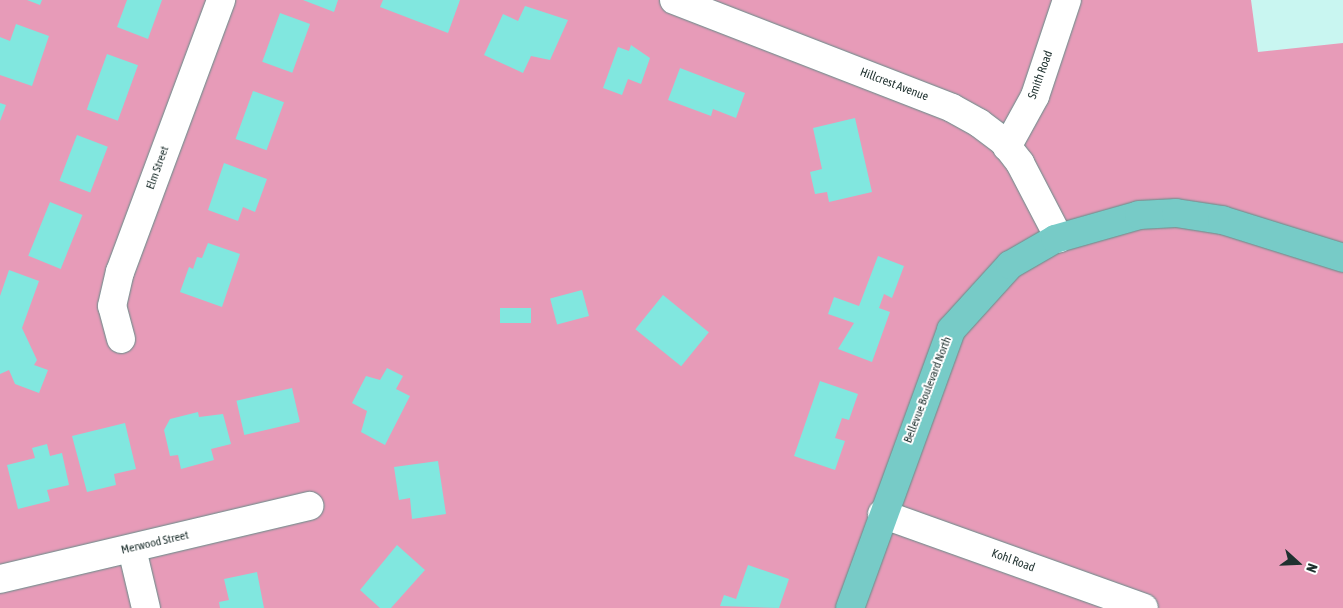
<!DOCTYPE html>
<style>
body{margin:0}
#map{position:relative;width:1343px;height:608px;overflow:hidden;background:#c9f6f1;font-family:"Asap Condensed",sans-serif}
div>[style]{position:absolute}
.forest>*{inset:0;background:#e79bb8}
.building>*{inset:0;background:#81e7df;transform-origin:0 0}
.roads{filter:drop-shadow(0 0 1px #628b87) drop-shadow(0 0 1px #628b87)}
.minor>*{height:28px;margin:-14px;padding:0 14px;transform-origin:14px;border-radius:14px;background:#fff}
.major>*{height:28px;margin:-14px;padding:0 14px;transform-origin:14px;border-radius:14px;background:#77cbc7}
span{translate:-50% -50%;white-space:nowrap;text-align:center;line-height:1.15;-webkit-text-stroke:4px #fff;paint-order:stroke}
.street-label{font-size:12px;color:#1f312f}
.north{position:absolute;left:1273px;top:538px;width:50px;height:50px;-webkit-text-stroke:4px #fff;paint-order:stroke;rotate:110deg;font-size:14px;font-weight:700;line-height:20px;text-align:center;color:#1f312f}
.north::after{content:'';display:block;margin:auto;width:18px;height:22px;background:#1f312f;clip-path:polygon(50% 0,100% 100%,50% 72%,0 100%)}
</style>
<div id="map">
<div class="forest">
<div style="clip-path:polygon(0 0,1251px 0,1258px 52px,1343px 43px,1343px 608px,0 608px)"></div>
</div>
<div class="building">
<div style="clip-path:polygon(27px 0,42px 0,40px 5px)"></div>
<div style="clip-path:polygon(127px 0,162px 0,148px 39px,117px 27px)"></div>
<div style="clip-path:polygon(303px 0,338px 0,334px 12px)"></div>
<div style="clip-path:polygon(383px 0,460px 0,448px 33px,380px 7px)"></div>
<div style="clip-path:polygon(525px 6px,568px 20px,550px 60px,531px 56px,523px 73px,484px 55px,503px 14px,518px 21px)"></div>
<div style="left:280px;top:13px;width:32px;height:52px;rotate:20deg"></div>
<div style="clip-path:polygon(16px 24px,49px 36px,32px 86px,0 75px,0 37px,10px 41px)"></div>
<div style="clip-path:polygon(631px 45px,650px 58px,641px 84px,628px 79px,622px 95px,603px 88px,618px 47px,629px 51px)"></div>
<div style="left:107px;top:54px;width:33px;height:59px;rotate:20deg"></div>
<div style="clip-path:polygon(680px 68px,745px 93px,736px 118px,713px 109px,711px 116px,668px 100px)"></div>
<div style="left:253px;top:91px;width:33px;height:51px;rotate:20deg"></div>
<div style="clip-path:polygon(0 103px,6px 105px,0 121px)"></div>
<div style="clip-path:polygon(855px 118px,872px 192px,829px 202px,827px 192px,815px 194px,810px 172px,822px 169px,813px 128px)"></div>
<div style="left:77px;top:135px;width:33px;height:49px;rotate:21deg"></div>
<div style="clip-path:polygon(224px 163px,267px 179px,255px 212px,243px 207px,238px 221px,208px 210px)"></div>
<div style="left:50px;top:202px;width:35px;height:58px;rotate:22deg"></div>
<div style="clip-path:polygon(208px 243px,240px 254px,222px 307px,180px 292px,189px 267px,193px 269px,197px 257px,202px 258px)"></div>
<div style="clip-path:polygon(878px 256px,904px 266px,892px 298px,884px 294px,879px 308px,890px 312px,872px 362px,838px 349px,854px 323px,828px 314px,834px 297px,859px 306px)"></div>
<div style="clip-path:polygon(9px 270px,39px 281px,22px 328px,37px 360px,34px 365px,48px 370px,39px 393px,15px 384px,9px 370px,0 374px,0 296px)"></div>
<div style="left:582px;top:290px;width:27px;height:33px;rotate:75deg"></div>
<div style="left:663px;top:295px;width:59px;height:44px;rotate:39deg"></div>
<div style="left:500px;top:308px;width:31px;height:15px"></div>
<div style="clip-path:polygon(387px 368px,403px 376px,396px 389px,410px 396px,385px 445px,361px 432px,367px 411px,352px 403px,366px 376px,380px 380px)"></div>
<div style="clip-path:polygon(820px 381px,858px 394px,849px 420px,842px 418px,835px 438px,845px 441px,835px 470px,794px 456px)"></div>
<div style="left:292px;top:388px;width:35px;height:57px;rotate:77deg"></div>
<div style="clip-path:polygon(198px 412px,199px 417px,223px 414px,231px 444px,211px 449px,214px 460px,181px 469px,178px 455px,170px 456px,164px 430px,170px 419px)"></div>
<div style="clip-path:polygon(125px 423px,136px 469px,114px 474px,116px 485px,87px 492px,72px 436px)"></div>
<div style="clip-path:polygon(47px 444px,50px 456px,62px 453px,69px 485px,47px 490px,50px 501px,18px 509px,7px 465px,35px 458px,32px 448px)"></div>
<div style="clip-path:polygon(438px 461px,446px 514px,412px 519px,410px 498px,399px 500px,394px 467px)"></div>
<div style="clip-path:polygon(397px 545px,425px 570px,391px 608px,380px 608px,360px 590px)"></div>
<div style="clip-path:polygon(748px 565px,789px 579px,779px 608px,720px 606px,724px 595px,736px 599px)"></div>
<div style="clip-path:polygon(257px 572px,264px 608px,220px 608px,219px 602px,229px 600px,224px 579px)"></div>
</div>
<div class="roads">
<div class="minor">
<div style="left:674px;top:0;width:298px;rotate:21.2deg"></div>
<div style="left:952px;top:108px;width:31px;rotate:29deg"></div>
<div style="left:979px;top:123px;width:30px;rotate:37deg"></div>
<div style="left:1003px;top:141px;width:28px;rotate:52deg"></div>
<div style="left:1020px;top:163px;width:85px;rotate:62.5deg"></div>
<div style="left:1007px;top:147px;width:58px;rotate:-61.2deg"></div>
<div style="left:1035px;top:96px;width:101px;rotate:-71.6deg"></div>
<div style="left:121px;top:339px;width:34px;rotate:-105deg"></div>
<div style="left:112px;top:306px;width:35px;rotate:-77deg"></div>
<div style="left:120px;top:272px;width:290px;rotate:-69.6deg"></div>
<div style="left:882px;top:514px;width:278px;rotate:19.7deg"></div>
<div style="left:132px;top:549px;width:61px;rotate:76.7deg"></div>
<div style="left:0;top:579px;width:318px;rotate:-13.3deg"></div>
</div>
<div class="major">
<div style="left:850px;top:608px;width:296px;rotate:-70deg"></div>
<div style="left:951px;top:330px;width:88px;rotate:-47.8deg"></div>
<div style="left:1010px;top:265px;width:52px;rotate:-30deg"></div>
<div style="left:1055px;top:239px;width:87px;rotate:-15.9deg"></div>
<div style="left:1139px;top:215px;width:37px;rotate:-3deg"></div>
<div style="left:1176px;top:213px;width:47px;rotate:8.7deg"></div>
<div style="left:1222px;top:220px;width:127px;rotate:17.4deg"></div>
</div>
</div>
<div class="street-label">
<span style="left:1041px;top:75px;rotate:-70deg">Smith Road</span>
<span style="left:894px;top:85px;rotate:21deg">Hillcrest Avenue</span>
<span style="left:158px;top:168px;rotate:-70deg">Elm Street</span>
<span style="left:928px;top:390px;rotate:-69deg">Bellevue Boulevard North</span>
<span style="left:155px;top:543px;rotate:-13deg">Merwood Street</span>
<span style="left:1013px;top:561px;rotate:20deg">Kohl Road</span>
</div>
<div class="north">N</div>
</div>
